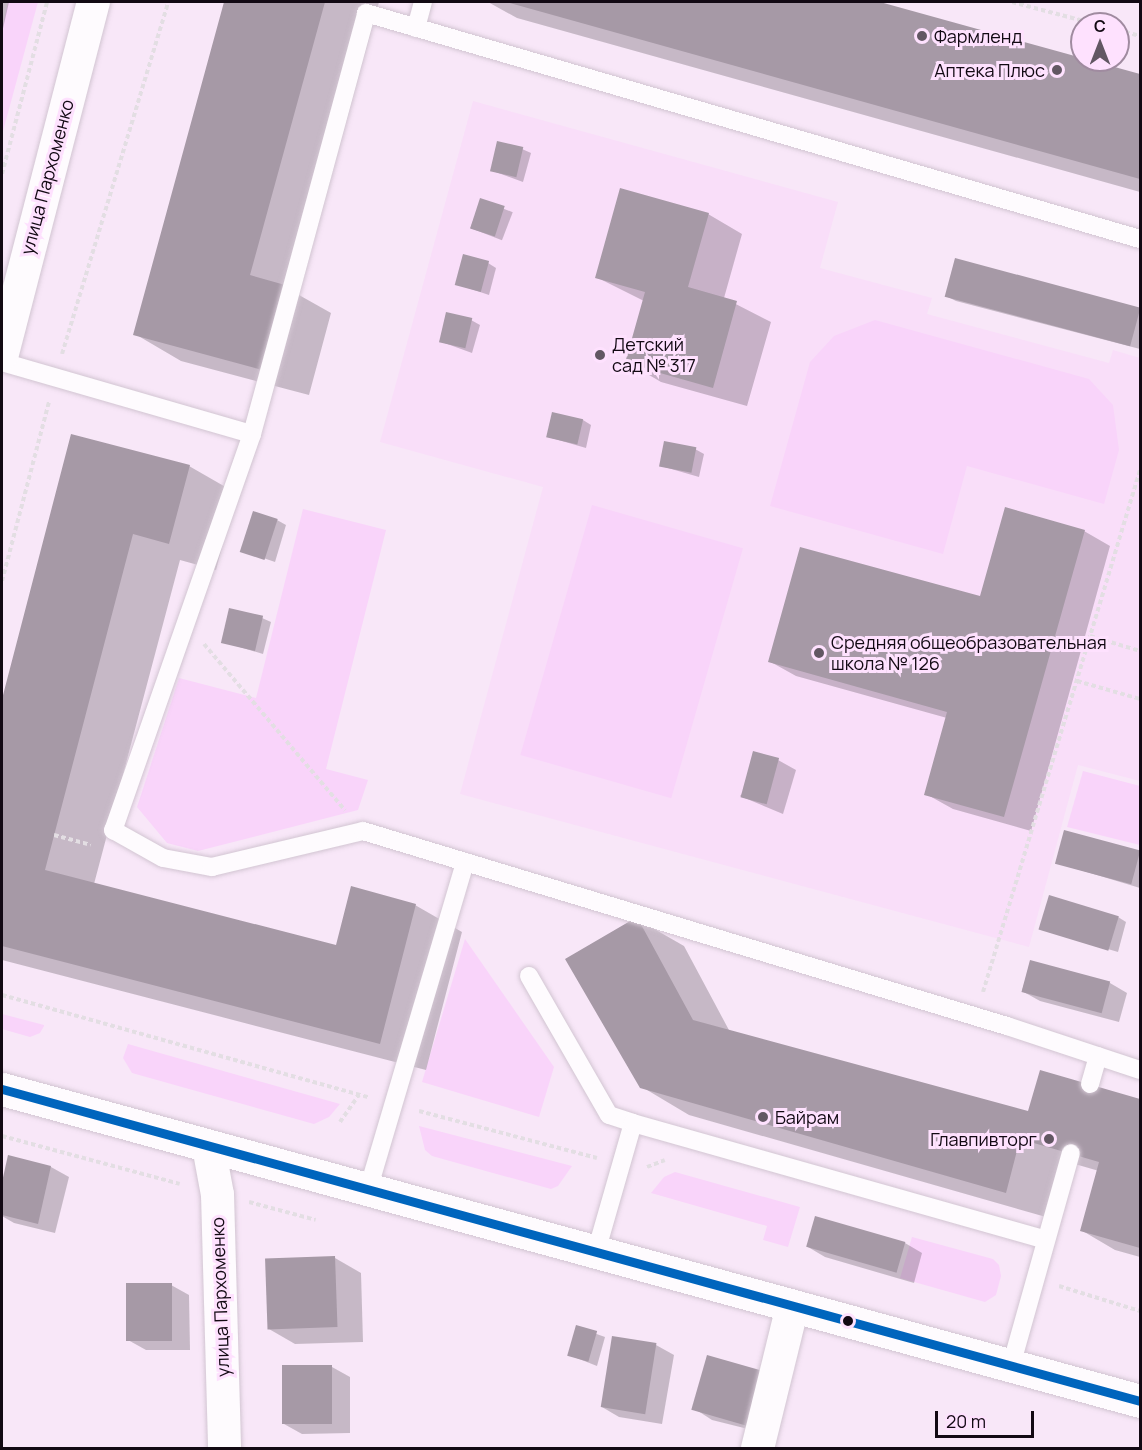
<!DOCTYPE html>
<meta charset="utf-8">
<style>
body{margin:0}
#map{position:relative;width:1142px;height:1450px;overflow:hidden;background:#f8e7f8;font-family:Manrope,sans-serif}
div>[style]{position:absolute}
.built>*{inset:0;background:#f9def9}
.green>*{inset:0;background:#f9d4fa;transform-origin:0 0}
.shadow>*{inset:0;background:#0003;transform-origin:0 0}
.building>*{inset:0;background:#a699a6;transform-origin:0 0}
.path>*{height:4px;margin-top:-2px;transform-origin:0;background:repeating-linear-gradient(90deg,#e3dee3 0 4.5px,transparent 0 7.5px)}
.roads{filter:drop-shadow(0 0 2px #d2c5d2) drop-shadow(0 0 2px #d2c5d2)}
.service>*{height:18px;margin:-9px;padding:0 9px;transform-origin:9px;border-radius:9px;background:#fefbfe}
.minor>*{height:33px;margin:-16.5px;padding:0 16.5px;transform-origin:16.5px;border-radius:16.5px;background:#fefbfe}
.tertiary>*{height:33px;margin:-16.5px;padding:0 16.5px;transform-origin:16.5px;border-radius:16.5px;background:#fefbfe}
.bus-1>*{height:9px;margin:-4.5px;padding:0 4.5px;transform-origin:4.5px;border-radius:4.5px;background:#0065bd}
.dots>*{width:16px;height:16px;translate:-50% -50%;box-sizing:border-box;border:3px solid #fee1fe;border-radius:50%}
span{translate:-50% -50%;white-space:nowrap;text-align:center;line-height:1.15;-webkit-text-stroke:6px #fee1fe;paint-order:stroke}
.poi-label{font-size:18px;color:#120913}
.left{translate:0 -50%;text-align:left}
.right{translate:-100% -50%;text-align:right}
.street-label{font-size:18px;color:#120913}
.frame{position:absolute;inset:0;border:3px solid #120913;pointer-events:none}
.north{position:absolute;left:1070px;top:12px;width:60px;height:60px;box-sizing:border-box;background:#fee1fe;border:2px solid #a08ba0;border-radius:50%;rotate:0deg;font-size:16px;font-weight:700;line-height:24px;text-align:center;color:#120913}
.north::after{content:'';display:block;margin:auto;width:21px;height:27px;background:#625763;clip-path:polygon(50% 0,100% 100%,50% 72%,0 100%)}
.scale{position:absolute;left:935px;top:1411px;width:99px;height:27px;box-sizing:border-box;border:3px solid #120913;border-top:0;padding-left:8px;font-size:18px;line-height:21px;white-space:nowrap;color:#120913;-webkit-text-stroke:4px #fee1fe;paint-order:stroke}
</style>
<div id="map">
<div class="built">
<div style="clip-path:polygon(473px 101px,838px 202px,820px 268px,932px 298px,927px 314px,1109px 363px,1113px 350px,1140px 358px,1140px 781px,1078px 765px,1029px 947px,460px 794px,543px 487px,380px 442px)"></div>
</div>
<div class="green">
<div style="clip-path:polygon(8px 2px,38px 2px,2px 135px,2px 29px)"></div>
<div style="clip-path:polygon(875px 320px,1089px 379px,1113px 405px,1119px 450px,1104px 504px,967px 466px,943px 554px,770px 506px,810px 362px,834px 336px)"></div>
<div style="left:592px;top:505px;width:157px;height:260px;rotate:16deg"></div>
<div style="clip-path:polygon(303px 509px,386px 530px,326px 769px,368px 780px,358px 810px,198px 851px,167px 843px,137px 807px,179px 678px,256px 698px)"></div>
<div style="clip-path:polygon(1083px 771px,1140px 786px,1140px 845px,1067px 827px)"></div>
<div style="clip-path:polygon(465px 939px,554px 1067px,539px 1117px,422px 1082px)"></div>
<div style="clip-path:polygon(2px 1014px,44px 1025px,44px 1026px,40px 1033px,30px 1037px,2px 1029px)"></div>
<div style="clip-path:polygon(128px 1044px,340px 1104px,329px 1117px,314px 1124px,132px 1073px,123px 1058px)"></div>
<div style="clip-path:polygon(419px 1126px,572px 1166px,558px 1186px,551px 1189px,432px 1156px,425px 1150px)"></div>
<div style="clip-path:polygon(675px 1172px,800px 1207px,788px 1247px,763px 1240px,767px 1226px,651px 1193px,664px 1177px)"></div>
<div style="clip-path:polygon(912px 1237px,993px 1259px,999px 1265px,1001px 1276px,996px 1295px,985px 1302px,900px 1278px)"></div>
</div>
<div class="shadow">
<div style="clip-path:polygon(2px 2px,9px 2px,2px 33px)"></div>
<div style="clip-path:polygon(226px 2px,379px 2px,299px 295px,331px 313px,309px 395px,181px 361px,135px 334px)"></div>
<div style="clip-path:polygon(488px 2px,874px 2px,1140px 76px,1140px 192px,517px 18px)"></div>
<div style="clip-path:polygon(522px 149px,531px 153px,523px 182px,490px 170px)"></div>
<div style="left:481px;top:200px;width:34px;height:30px;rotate:21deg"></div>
<div style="clip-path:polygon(708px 214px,742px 234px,724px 298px,771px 322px,747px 406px,661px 382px,627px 362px,644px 301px,596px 277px)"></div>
<div style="clip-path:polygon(956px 260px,1140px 310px,1140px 349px,956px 301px,948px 297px)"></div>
<div style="clip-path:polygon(488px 263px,496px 268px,489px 295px,456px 284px)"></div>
<div style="clip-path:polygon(471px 320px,480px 325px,472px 353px,439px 341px)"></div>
<div style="clip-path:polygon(583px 420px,591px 425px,586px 448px,548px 437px)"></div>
<div style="clip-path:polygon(72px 435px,189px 466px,236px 493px,216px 570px,180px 560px,94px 884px,337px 947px,415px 905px,462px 932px,426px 1070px,2px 960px,2px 706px)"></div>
<div style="clip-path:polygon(695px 449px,704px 454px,699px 477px,661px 466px)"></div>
<div style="clip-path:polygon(277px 520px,286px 525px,275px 562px,243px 551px)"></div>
<div style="clip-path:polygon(1084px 531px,1110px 546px,1031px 831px,953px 809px,926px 794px,947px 718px,796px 676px,769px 661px,981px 598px)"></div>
<div style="clip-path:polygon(262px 618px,271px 622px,263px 654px,223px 642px)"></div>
<div style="clip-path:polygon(778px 760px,796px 770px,783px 814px,740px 796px)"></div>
<div style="clip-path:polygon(1065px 832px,1140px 852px,1140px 888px,1057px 863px)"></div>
<div style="clip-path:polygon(1118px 917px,1126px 922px,1118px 952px,1040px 929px)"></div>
<div style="clip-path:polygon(637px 919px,684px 946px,730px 1032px,1029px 1113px,1041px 1071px,1140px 1100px,1140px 1257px,1115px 1250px,1081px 1230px,1099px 1171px,1068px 1162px,1053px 1219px,689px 1115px,642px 1087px)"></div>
<div style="clip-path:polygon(1031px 962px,1110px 983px,1127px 993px,1119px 1022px,1040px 1001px,1022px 991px)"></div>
<div style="clip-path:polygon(9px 1157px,51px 1167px,69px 1177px,55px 1233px,14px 1223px,2px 1216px,2px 1189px)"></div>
<div style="clip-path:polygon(905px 1243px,922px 1253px,914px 1283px,825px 1257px,808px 1247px)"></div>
<div style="clip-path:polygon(335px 1258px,361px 1273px,363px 1342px,295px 1344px,269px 1329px)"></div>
<div style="clip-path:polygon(171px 1285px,189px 1295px,190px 1350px,146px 1350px,128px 1340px)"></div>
<div style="clip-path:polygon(577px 1327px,605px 1337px,597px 1366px,569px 1355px)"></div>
<div style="clip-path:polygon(614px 1337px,656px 1345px,674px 1355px,662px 1424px,619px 1417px,602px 1407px)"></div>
<div style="clip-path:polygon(708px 1357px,772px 1435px,712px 1420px,695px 1409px)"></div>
<div style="clip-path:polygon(332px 1367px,350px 1377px,350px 1433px,302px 1434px,284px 1424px)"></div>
</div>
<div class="building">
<div style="clip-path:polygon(224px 2px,325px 2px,250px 275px,285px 285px,262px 370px,133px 335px)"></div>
<div style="clip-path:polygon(506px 2px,880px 2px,1140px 74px,1140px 179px)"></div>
<div style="left:497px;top:141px;width:27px;height:31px;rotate:13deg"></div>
<div style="clip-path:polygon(620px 188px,709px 213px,688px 287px,737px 301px,713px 388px,625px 363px,645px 292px,595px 278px)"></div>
<div style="left:480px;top:198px;width:26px;height:32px;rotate:18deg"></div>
<div style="left:463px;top:254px;width:27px;height:32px;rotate:15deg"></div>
<div style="left:955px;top:258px;width:192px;height:40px;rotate:15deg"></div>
<div style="left:446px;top:312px;width:27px;height:31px;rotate:13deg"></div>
<div style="left:552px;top:412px;width:32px;height:26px;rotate:13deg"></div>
<div style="clip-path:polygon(71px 434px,190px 465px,169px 544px,133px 534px,45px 870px,336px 945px,351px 886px,416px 904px,380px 1044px,2px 946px,2px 699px)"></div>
<div style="left:664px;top:441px;width:33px;height:26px;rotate:11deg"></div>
<div style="clip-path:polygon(1005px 507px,1085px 530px,1004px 817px,924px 795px,947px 712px,768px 662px,800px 547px,980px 596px)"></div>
<div style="left:253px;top:511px;width:26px;height:43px;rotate:18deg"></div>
<div style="left:229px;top:608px;width:35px;height:36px;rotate:13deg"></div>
<div style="left:753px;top:751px;width:27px;height:48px;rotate:15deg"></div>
<div style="left:1064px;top:830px;width:79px;height:35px;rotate:15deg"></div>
<div style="left:1049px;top:895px;width:73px;height:36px;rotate:17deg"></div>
<div style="clip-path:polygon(637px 917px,693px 1020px,1028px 1111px,1040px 1070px,1140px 1099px,1140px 1248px,1080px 1231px,1099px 1162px,1020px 1139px,1006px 1193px,640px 1088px,565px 959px)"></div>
<div style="left:1030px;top:960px;width:83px;height:33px;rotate:15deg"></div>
<div style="clip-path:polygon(8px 1155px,51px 1166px,38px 1224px,2px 1215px,2px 1182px)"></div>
<div style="left:815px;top:1216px;width:94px;height:32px;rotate:16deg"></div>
<div style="left:335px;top:1256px;width:71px;height:70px;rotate:88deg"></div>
<div style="left:172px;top:1283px;width:58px;height:46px;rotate:90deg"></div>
<div style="left:576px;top:1325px;width:22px;height:32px;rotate:16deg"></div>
<div style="left:612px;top:1336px;width:45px;height:72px;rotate:9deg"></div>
<div style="left:707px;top:1355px;width:63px;height:57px;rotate:16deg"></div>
<div style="left:282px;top:1365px;width:50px;height:59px"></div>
</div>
<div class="path">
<div style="left:1012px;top:2px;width:86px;rotate:14.8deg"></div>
<div style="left:1118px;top:30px;width:23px;rotate:15deg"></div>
<div style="left:2px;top:174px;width:178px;rotate:-75.3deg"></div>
<div style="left:62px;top:354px;width:368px;rotate:-73.2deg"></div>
<div style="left:2px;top:581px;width:185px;rotate:-75.3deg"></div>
<div style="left:1090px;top:636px;width:52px;rotate:16.7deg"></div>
<div style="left:204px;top:644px;width:218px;rotate:49.7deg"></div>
<div style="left:1077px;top:681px;width:66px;rotate:15.9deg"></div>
<div style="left:54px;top:835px;width:38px;rotate:15deg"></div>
<div style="left:983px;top:992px;width:545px;rotate:-73.26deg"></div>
<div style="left:2px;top:995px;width:380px;rotate:15.6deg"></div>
<div style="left:419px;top:1111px;width:184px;rotate:14.8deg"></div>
<div style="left:340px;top:1122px;width:33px;rotate:-55deg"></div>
<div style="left:2px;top:1136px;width:184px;rotate:15.1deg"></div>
<div style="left:647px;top:1167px;width:19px;rotate:-21deg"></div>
<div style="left:249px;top:1202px;width:69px;rotate:15deg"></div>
<div style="left:1059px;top:1286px;width:85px;rotate:17.2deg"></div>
</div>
<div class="roads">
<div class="service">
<div style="left:416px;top:28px;width:27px;rotate:-75deg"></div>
<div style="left:2px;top:362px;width:260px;rotate:16.1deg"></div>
<div style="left:252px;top:434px;width:436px;rotate:-74.8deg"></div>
<div style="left:366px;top:13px;width:806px;rotate:16.28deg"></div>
<div style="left:252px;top:434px;width:420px;rotate:109.3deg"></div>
<div style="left:113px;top:830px;width:57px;rotate:29.2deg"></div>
<div style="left:163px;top:858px;width:50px;rotate:10.4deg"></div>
<div style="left:212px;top:867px;width:155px;rotate:-13.4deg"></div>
<div style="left:363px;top:831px;width:673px;rotate:16.85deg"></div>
<div style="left:1007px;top:1026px;width:140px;rotate:18.3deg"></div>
<div style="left:529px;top:976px;width:160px;rotate:60.1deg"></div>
<div style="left:609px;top:1115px;width:25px;rotate:18deg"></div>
<div style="left:1090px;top:1084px;width:29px;rotate:-74deg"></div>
<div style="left:368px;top:1190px;width:342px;rotate:-73.5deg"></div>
<div style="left:596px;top:1252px;width:134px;rotate:-74deg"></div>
<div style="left:633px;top:1123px;width:429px;rotate:15.8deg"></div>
<div style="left:1011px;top:1366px;width:221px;rotate:-74.3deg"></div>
</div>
<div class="minor">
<div style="left:208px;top:1146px;width:49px;rotate:79.4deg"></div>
<div style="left:217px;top:1194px;width:254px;rotate:88.4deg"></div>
<div style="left:757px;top:1448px;width:146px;rotate:-76.2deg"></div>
</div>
<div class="tertiary">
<div style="left:2px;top:353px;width:363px;rotate:-75.5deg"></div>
<div style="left:2px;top:1089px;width:1180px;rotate:15.33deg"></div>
</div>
</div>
<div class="bus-1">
<div style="left:2px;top:1089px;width:1180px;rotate:15.33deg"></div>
</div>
<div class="dots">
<div style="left:922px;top:36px;background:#625763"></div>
<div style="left:1057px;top:70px;background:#625763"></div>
<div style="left:600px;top:355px;background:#625763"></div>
<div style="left:819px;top:653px;background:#625763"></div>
<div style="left:763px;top:1117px;background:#625763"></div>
<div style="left:1049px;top:1139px;background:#625763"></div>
<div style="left:848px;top:1321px;background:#120913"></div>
</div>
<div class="poi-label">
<span class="left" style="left:934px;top:36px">Фармленд</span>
<span class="right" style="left:1045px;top:70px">Аптека Плюс</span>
<span class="left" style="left:612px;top:355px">Детский<br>сад № 317</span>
<span class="left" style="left:831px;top:653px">Средняя общеобразовательная<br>школа № 126</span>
<span class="left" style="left:775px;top:1117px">Байрам</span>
<span class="right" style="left:1037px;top:1139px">Главпивторг</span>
</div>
<div class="street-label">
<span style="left:47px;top:177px;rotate:-75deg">улица Пархоменко</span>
<span style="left:220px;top:1297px;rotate:-92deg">улица Пархоменко</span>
</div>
<div class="frame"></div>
<div class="north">С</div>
<div class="scale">20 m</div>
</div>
